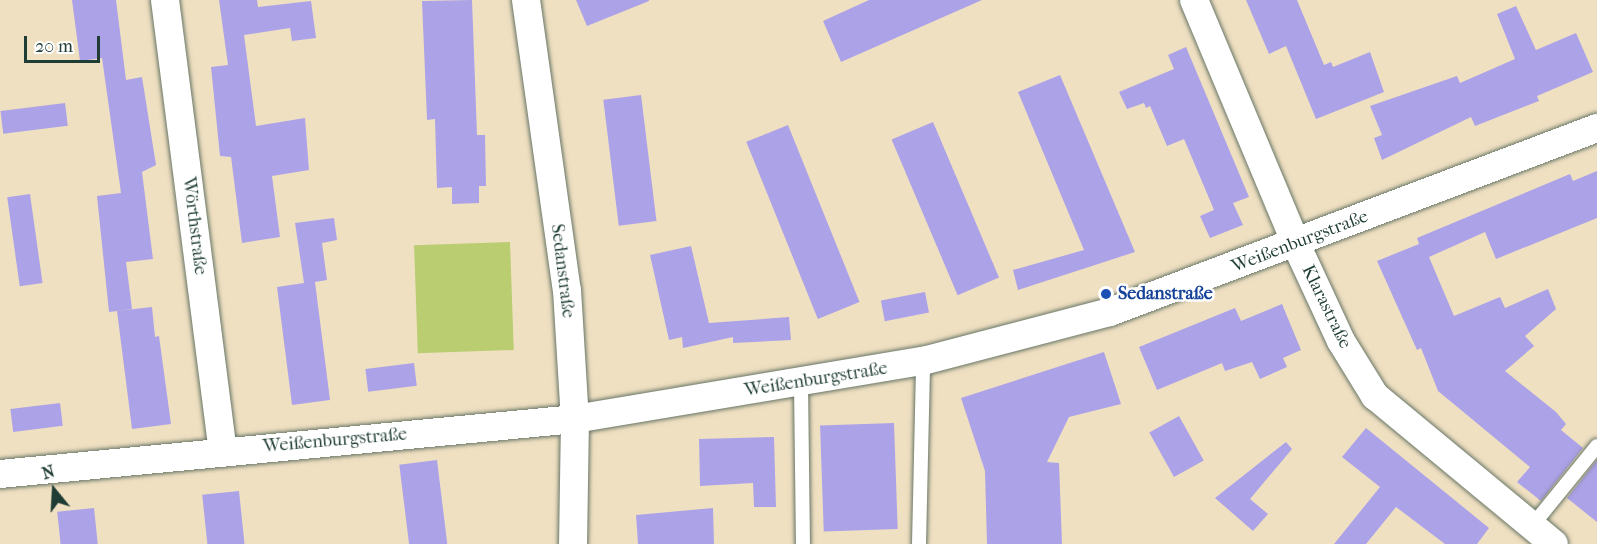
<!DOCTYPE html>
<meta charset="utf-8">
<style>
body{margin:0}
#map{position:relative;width:1597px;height:544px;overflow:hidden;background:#f0e0c2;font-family:"IM FELL French Canon",serif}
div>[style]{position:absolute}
.green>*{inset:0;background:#bacd70;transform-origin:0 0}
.building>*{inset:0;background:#aca2e7;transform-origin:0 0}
.roads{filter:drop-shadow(0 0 2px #687666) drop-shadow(0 0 2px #687666)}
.lane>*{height:14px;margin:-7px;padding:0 7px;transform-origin:7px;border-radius:7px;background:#fff}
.street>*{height:28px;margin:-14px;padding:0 14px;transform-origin:14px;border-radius:14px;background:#fff}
.dots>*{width:16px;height:16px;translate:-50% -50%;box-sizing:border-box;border:3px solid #fff;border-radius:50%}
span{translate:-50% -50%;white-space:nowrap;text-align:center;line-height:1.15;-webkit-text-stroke:5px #fff;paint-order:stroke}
.street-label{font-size:18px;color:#1f3d34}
.transit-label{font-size:18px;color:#164399;font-weight:700}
.left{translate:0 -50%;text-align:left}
.north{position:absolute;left:24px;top:460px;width:60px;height:60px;-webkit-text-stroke:4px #fff;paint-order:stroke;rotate:342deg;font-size:16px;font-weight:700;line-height:24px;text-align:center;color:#1f3d34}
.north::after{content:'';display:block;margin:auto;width:21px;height:27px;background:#1f3d34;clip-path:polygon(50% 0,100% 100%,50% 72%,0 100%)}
.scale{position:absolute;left:24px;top:36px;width:76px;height:27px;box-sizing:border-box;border:3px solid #1f3d34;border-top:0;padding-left:8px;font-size:18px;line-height:21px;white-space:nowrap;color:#1f3d34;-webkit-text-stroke:4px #fff;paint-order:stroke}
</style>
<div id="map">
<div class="green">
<div style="left:510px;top:242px;width:108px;height:96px;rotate:88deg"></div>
</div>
<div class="building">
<div style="clip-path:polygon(72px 0,116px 0,126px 80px,142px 77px,156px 165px,142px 172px,153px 259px,126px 262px,132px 309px,117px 311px,152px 307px,155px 337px,159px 336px,171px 424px,132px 429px,117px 311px,109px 312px,97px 196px,121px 193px,102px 58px,80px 61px)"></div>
<div style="clip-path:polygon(219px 0,257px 0,258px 7px,311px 1px,316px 38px,292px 41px,290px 28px,244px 35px,256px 126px,305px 118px,309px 170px,272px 176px,280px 237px,242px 243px,231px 157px,220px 156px,211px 67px,228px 65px)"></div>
<div style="clip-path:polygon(472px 0,477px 135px,485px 135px,486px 186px,479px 186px,479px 203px,452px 204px,452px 187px,437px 188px,435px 119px,427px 120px,422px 1px)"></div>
<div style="clip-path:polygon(576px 0,649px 0,649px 1px,587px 26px)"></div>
<div style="clip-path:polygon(869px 0,982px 0,841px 62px,823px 21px)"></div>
<div style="clip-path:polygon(1246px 0,1297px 0,1324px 65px,1331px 62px,1333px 67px,1370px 52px,1384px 92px,1316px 119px,1286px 46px,1269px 54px)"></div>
<div style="clip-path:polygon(1516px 6px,1536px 50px,1576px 33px,1593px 72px,1537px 96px,1539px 101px,1475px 126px,1471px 117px,1382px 160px,1374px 138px,1382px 135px,1370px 106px,1457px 76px,1460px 83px,1515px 59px,1497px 14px)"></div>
<div style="clip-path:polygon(1186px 47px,1249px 197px,1233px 203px,1243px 225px,1210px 238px,1200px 216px,1214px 210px,1184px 139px,1167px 146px,1150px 106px,1146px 108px,1144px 103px,1127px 109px,1119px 92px,1174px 69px,1168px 55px)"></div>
<div style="clip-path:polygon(1060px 75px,1135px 252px,1018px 290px,1013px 270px,1084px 250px,1018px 92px)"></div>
<div style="left:641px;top:95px;width:127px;height:38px;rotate:83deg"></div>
<div style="left:65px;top:103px;width:23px;height:65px;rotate:83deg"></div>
<div style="left:933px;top:122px;width:169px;height:45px;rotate:67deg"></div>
<div style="left:788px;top:125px;width:191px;height:45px;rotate:68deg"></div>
<div style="clip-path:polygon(1597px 171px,1597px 218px,1496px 259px,1485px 232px,1429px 257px,1454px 316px,1500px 297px,1505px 308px,1548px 289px,1556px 309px,1525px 336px,1534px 346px,1505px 371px,1556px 412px,1566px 424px,1561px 430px,1583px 448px,1541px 501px,1517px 482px,1530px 467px,1438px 391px,1421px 348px,1417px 350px,1377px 261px,1419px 244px,1417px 238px,1570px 174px,1573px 181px)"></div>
<div style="left:30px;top:194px;width:90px;height:23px;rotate:82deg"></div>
<div style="clip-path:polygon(334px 218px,337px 240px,322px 243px,327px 280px,315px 282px,330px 400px,292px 405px,277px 287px,304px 283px,295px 223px)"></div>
<div style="clip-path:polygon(691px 246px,709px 323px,789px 317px,791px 340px,733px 343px,733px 337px,683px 348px,682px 337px,669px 340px,650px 255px)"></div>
<div style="left:925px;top:292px;width:21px;height:45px;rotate:79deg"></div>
<div style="clip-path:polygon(1282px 304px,1301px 350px,1283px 358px,1287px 367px,1260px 379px,1252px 362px,1225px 371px,1222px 363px,1157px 390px,1139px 347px,1235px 308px,1241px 321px)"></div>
<div style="clip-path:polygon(1104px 352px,1121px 404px,1069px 417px,1047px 462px,1059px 463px,1062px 544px,987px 544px,985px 471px,961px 398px)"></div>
<div style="left:414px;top:363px;width:23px;height:49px;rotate:83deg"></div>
<div style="left:60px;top:403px;width:23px;height:50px;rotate:83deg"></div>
<div style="left:1179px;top:416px;width:51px;height:34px;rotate:61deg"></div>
<div style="left:894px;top:423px;width:106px;height:74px;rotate:88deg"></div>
<div style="clip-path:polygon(1366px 428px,1489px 528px,1477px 544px,1445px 544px,1396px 507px,1366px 544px,1334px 544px,1380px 487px,1342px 457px)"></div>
<div style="clip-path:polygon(774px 437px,776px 507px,754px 507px,753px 483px,700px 486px,699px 439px)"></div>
<div style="clip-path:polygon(1286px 442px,1292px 449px,1250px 499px,1268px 514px,1253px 531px,1215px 498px)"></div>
<div style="left:437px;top:460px;width:85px;height:38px;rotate:83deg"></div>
<div style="clip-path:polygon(1597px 460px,1597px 522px,1567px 498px)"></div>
<div style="left:239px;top:491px;width:53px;height:37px;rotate:84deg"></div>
<div style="left:94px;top:508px;width:36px;height:37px;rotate:84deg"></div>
<div style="clip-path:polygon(713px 508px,714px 544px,638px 544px,636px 515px)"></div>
</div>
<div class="roads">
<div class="lane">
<div style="left:801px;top:383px;width:161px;rotate:89.3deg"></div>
<div style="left:1532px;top:526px;width:103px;rotate:-50.9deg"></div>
<div style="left:919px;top:544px;width:183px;rotate:-88.7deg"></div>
</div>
<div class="street">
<div style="left:165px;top:0;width:455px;rotate:82.7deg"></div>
<div style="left:526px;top:0;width:293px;rotate:82deg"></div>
<div style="left:567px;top:290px;width:129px;rotate:86.5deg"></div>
<div style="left:575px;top:419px;width:125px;rotate:90.9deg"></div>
<div style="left:1194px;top:0;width:264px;rotate:67.3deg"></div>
<div style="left:1296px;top:244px;width:107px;rotate:65.1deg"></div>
<div style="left:1341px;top:341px;width:65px;rotate:58.3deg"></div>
<div style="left:1375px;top:396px;width:232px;rotate:39.6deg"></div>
<div style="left:0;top:474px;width:578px;rotate:-5.46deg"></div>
<div style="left:575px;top:419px;width:353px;rotate:-9.5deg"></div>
<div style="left:923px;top:361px;width:193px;rotate:-14.7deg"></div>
<div style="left:1110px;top:312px;width:521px;rotate:-20.7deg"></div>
</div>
</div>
<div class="dots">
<div style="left:1106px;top:294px;background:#1a4fb4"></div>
</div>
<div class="street-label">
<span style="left:194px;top:226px;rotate:83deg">Wörthstraße</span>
<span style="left:1300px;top:242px;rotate:-21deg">Weißenburgstraße</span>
<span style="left:562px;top:271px;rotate:83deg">Sedanstraße</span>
<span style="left:1326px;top:307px;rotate:64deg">Klarastraße</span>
<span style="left:816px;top:380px;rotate:-9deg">Weißenburgstraße</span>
<span style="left:335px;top:441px;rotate:-5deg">Weißenburgstraße</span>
</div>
<div class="transit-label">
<span class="left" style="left:1118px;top:294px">Sedanstraße</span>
</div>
<div class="north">N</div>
<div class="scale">20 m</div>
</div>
